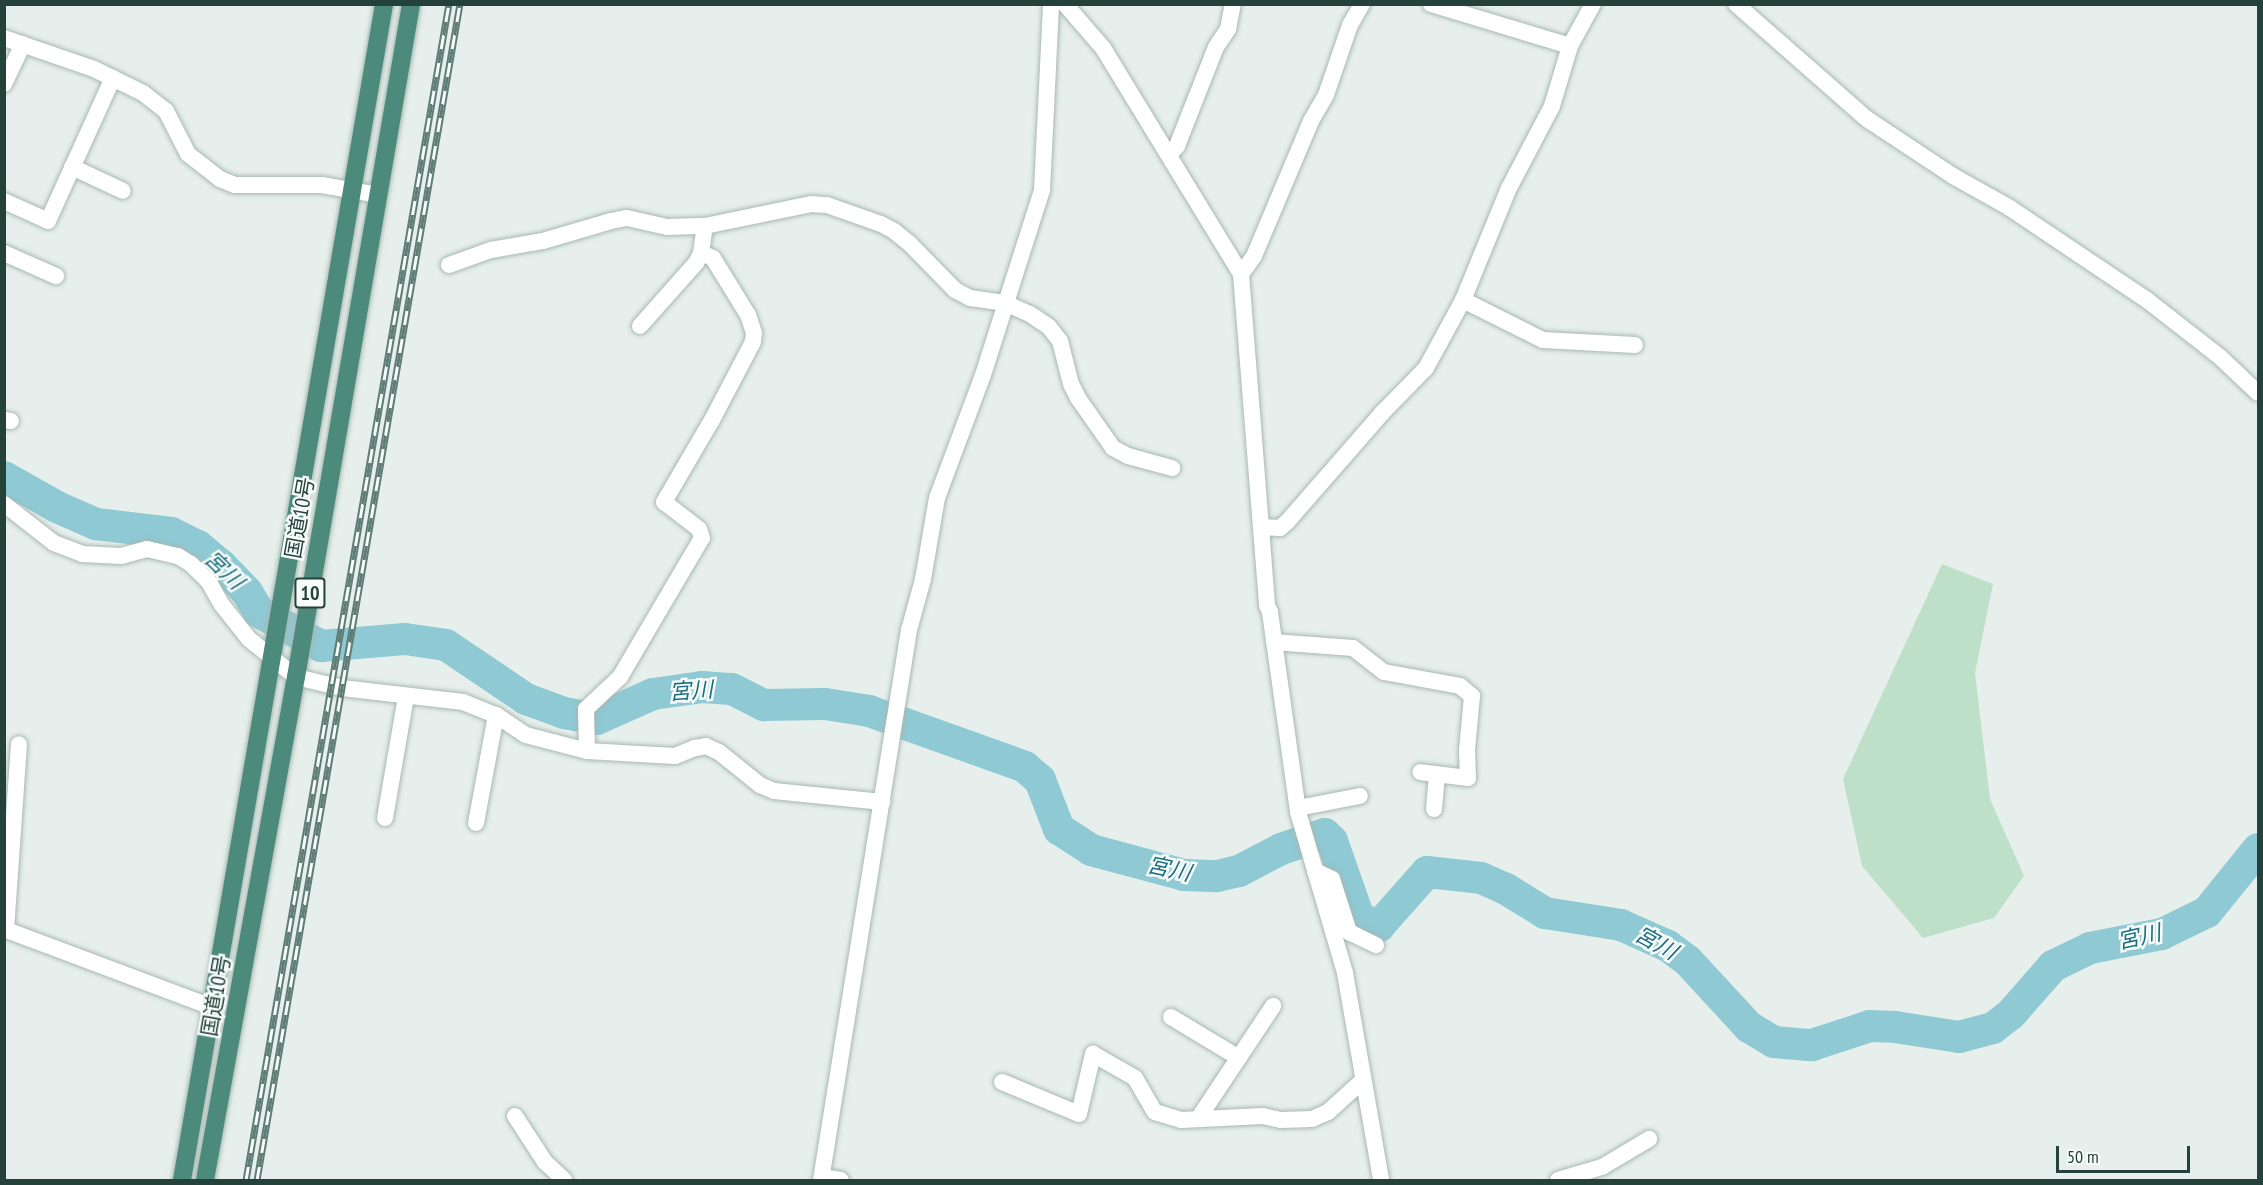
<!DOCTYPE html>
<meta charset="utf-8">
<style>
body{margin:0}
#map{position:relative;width:2263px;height:1185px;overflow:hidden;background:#e6efeb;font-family:"PT Sans Narrow","Noto Sans JP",sans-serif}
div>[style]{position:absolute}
.green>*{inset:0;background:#bfe0c8}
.river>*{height:32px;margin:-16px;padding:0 16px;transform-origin:16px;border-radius:16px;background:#8ec9d4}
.roads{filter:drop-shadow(0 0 2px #a8b8b2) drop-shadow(0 0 2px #a8b8b2)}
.minor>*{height:16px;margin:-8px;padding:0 8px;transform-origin:8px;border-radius:8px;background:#fff}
.trunk>*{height:18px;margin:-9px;padding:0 9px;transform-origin:9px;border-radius:9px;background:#4c8a7c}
.rail>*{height:7px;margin-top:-3.5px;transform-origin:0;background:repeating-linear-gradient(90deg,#f7fbf9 0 14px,#5f7d75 0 28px);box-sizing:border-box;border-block:2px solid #5f7d75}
span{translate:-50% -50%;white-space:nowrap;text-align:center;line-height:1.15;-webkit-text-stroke:5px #f7fbf9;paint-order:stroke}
.shield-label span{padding:2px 4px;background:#f7fbf9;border:2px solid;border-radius:4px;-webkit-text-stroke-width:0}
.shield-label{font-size:20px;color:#24423a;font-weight:700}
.street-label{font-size:21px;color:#24423a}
.water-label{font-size:22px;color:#1c6f80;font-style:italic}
.frame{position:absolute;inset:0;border:6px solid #24423a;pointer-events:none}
.scale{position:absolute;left:2056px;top:1146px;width:134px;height:27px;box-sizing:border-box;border:3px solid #24423a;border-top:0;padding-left:8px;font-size:18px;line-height:21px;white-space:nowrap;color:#24423a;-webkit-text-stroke:4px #f7fbf9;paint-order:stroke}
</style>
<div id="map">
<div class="green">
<div style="clip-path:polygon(1942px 564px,1993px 584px,1975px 673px,1990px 799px,2024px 876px,1994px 918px,1923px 938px,1862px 866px,1843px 779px)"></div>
</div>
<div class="river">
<div style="left:4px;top:477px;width:61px;rotate:29.5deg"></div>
<div style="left:57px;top:507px;width:43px;rotate:23.6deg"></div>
<div style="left:96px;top:524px;width:76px;rotate:6.8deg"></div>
<div style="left:171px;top:533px;width:30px;rotate:26deg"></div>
<div style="left:198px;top:546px;width:30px;rotate:40deg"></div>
<div style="left:221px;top:565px;width:37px;rotate:46deg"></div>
<div style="left:247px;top:592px;width:23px;rotate:59deg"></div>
<div style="left:259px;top:612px;width:71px;rotate:28.7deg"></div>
<div style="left:321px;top:646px;width:84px;rotate:-4.8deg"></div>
<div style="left:405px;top:639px;width:41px;rotate:8.3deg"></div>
<div style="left:446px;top:645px;width:97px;rotate:34deg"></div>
<div style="left:526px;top:699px;width:40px;rotate:20.2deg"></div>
<div style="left:564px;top:713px;width:34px;rotate:10deg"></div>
<div style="left:597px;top:719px;width:61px;rotate:-24.1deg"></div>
<div style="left:653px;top:694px;width:49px;rotate:-8.1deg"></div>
<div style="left:702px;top:687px;width:30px;rotate:4deg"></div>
<div style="left:732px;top:689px;width:36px;rotate:27deg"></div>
<div style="left:764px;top:705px;width:61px;rotate:-0.9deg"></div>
<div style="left:825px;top:704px;width:45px;rotate:9deg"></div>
<div style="left:869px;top:711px;width:166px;rotate:19.7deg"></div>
<div style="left:1025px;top:767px;width:20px;rotate:41deg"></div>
<div style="left:1040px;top:780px;width:53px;rotate:68.8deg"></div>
<div style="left:1059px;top:829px;width:38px;rotate:33deg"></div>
<div style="left:1091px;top:850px;width:96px;rotate:15deg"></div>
<div style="left:1184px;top:875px;width:33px;rotate:2deg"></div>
<div style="left:1217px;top:876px;width:23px;rotate:-13deg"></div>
<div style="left:1239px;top:871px;width:47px;rotate:-27.6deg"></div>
<div style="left:1281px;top:849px;width:46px;rotate:-18.8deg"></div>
<div style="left:1325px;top:834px;width:10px;rotate:45deg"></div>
<div style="left:1332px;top:841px;width:82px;rotate:70.7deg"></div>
<div style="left:1359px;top:918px;width:22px;rotate:22deg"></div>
<div style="left:1379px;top:926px;width:72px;rotate:-48.4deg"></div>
<div style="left:1427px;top:872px;width:54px;rotate:6.3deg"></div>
<div style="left:1481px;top:878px;width:27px;rotate:24deg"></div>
<div style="left:1506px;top:889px;width:46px;rotate:31.6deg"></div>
<div style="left:1545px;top:913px;width:77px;rotate:9deg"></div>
<div style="left:1621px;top:925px;width:51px;rotate:24.1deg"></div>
<div style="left:1668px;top:946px;width:25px;rotate:37deg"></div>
<div style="left:1688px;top:961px;width:90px;rotate:47.3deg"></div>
<div style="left:1749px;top:1027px;width:29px;rotate:31deg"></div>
<div style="left:1774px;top:1042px;width:38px;rotate:5deg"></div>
<div style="left:1812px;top:1045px;width:61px;rotate:-18.1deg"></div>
<div style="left:1870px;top:1026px;width:25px;rotate:2deg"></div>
<div style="left:1895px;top:1027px;width:65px;rotate:8.9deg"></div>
<div style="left:1959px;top:1037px;width:35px;rotate:-15deg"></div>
<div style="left:1993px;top:1028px;width:23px;rotate:-38deg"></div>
<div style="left:2011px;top:1014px;width:64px;rotate:-48.8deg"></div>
<div style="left:2053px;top:966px;width:41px;rotate:-25.9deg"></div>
<div style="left:2090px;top:948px;width:73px;rotate:-11deg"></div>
<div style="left:2162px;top:934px;width:50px;rotate:-26.1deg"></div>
<div style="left:2207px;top:912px;width:81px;rotate:-51deg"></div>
</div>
<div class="roads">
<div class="minor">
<div style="left:1065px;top:4px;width:58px;rotate:49.2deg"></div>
<div style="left:1103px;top:48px;width:265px;rotate:58.6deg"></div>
<div style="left:1241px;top:274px;width:332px;rotate:85.5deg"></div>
<div style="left:1267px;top:605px;width:8px;rotate:67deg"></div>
<div style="left:1270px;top:612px;width:202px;rotate:82deg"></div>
<div style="left:1298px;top:812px;width:168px;rotate:73.7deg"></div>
<div style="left:1345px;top:973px;width:210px;rotate:80.1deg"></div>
<div style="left:1431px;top:4px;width:145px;rotate:16.8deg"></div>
<div style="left:1736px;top:4px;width:174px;rotate:41.3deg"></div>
<div style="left:1867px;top:119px;width:103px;rotate:33.5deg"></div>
<div style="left:1953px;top:176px;width:65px;rotate:29.3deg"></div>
<div style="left:2010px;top:208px;width:165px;rotate:33.9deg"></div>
<div style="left:2147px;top:300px;width:93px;rotate:38deg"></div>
<div style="left:2220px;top:357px;width:52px;rotate:43.5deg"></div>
<div style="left:4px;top:38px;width:95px;rotate:19deg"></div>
<div style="left:94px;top:69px;width:55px;rotate:26.1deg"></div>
<div style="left:143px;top:93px;width:29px;rotate:38deg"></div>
<div style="left:166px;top:111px;width:48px;rotate:62.9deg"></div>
<div style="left:188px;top:154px;width:41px;rotate:38deg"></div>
<div style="left:220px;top:179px;width:16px;rotate:22deg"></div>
<div style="left:235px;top:185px;width:87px"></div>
<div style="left:322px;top:185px;width:58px;rotate:10deg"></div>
<div style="left:4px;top:84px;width:44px;rotate:-64.6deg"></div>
<div style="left:1169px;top:155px;width:12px;rotate:-48deg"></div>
<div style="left:1177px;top:146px;width:106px;rotate:-68.5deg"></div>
<div style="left:1216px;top:47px;width:22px;rotate:-56deg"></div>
<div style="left:1228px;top:29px;width:25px;rotate:-79deg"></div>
<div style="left:72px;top:167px;width:56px;rotate:25.2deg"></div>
<div style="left:4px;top:201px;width:48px;rotate:24.4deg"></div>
<div style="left:48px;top:221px;width:157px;rotate:-65.6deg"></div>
<div style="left:4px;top:253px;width:57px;rotate:23.9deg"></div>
<div style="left:449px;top:265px;width:45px;rotate:-19.7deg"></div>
<div style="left:491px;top:250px;width:53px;rotate:-9.8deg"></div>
<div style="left:543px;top:241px;width:71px;rotate:-16.4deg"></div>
<div style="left:611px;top:221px;width:16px;rotate:-11deg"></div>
<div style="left:627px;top:218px;width:41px;rotate:12.7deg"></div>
<div style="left:667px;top:227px;width:38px;rotate:-2deg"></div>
<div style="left:705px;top:226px;width:108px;rotate:-11.7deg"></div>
<div style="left:811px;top:204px;width:16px;rotate:4deg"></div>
<div style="left:827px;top:205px;width:57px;rotate:19.4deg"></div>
<div style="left:881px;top:224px;width:15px;rotate:28deg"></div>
<div style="left:894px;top:231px;width:19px;rotate:39deg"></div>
<div style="left:909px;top:243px;width:66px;rotate:45.6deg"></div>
<div style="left:955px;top:290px;width:17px;rotate:28deg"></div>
<div style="left:970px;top:298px;width:35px;rotate:8deg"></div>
<div style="left:1005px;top:303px;width:27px;rotate:24deg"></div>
<div style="left:1030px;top:314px;width:23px;rotate:34deg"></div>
<div style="left:1049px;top:327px;width:18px;rotate:52deg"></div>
<div style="left:1060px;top:341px;width:44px;rotate:75.7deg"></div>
<div style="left:1071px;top:384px;width:16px;rotate:63deg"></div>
<div style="left:1078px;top:398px;width:61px;rotate:55deg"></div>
<div style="left:1113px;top:448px;width:17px;rotate:28deg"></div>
<div style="left:1128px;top:456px;width:46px;rotate:15.3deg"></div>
<div style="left:1241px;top:274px;width:22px;rotate:-54deg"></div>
<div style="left:1254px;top:256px;width:147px;rotate:-67.1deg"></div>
<div style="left:1311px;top:121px;width:30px;rotate:-60deg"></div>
<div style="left:1326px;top:95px;width:74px;rotate:-71.1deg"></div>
<div style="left:1350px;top:25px;width:24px;rotate:-60deg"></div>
<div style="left:1463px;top:300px;width:89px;rotate:26.6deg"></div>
<div style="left:1543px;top:340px;width:92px;rotate:3.1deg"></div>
<div style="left:640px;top:326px;width:84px;rotate:-48.4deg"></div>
<div style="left:696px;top:263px;width:11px;rotate:-63deg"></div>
<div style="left:701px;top:253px;width:27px;rotate:-82deg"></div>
<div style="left:4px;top:420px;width:7px;rotate:8deg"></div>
<div style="left:4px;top:504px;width:63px;rotate:38deg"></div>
<div style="left:54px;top:543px;width:30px;rotate:21deg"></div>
<div style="left:82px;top:554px;width:39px;rotate:3deg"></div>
<div style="left:121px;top:556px;width:27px;rotate:-15deg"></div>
<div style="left:147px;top:549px;width:32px;rotate:13deg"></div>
<div style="left:178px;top:556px;width:15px;rotate:32deg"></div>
<div style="left:191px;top:564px;width:25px;rotate:45deg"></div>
<div style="left:209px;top:582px;width:26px;rotate:61deg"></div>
<div style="left:222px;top:605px;width:43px;rotate:51.5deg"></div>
<div style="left:249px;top:639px;width:60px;rotate:39deg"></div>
<div style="left:296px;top:677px;width:47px;rotate:13.4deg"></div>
<div style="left:342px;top:688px;width:122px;rotate:6.6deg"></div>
<div style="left:463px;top:702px;width:35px;rotate:22deg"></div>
<div style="left:496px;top:715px;width:36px;rotate:34deg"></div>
<div style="left:526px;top:735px;width:63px;rotate:14.7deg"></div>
<div style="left:587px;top:751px;width:88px;rotate:3.3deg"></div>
<div style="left:675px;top:756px;width:22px;rotate:-22deg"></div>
<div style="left:695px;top:748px;width:11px;rotate:-10deg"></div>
<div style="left:706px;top:746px;width:14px;rotate:25deg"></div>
<div style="left:719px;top:752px;width:53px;rotate:38.8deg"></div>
<div style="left:760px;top:785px;width:15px;rotate:23deg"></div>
<div style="left:774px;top:791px;width:109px;rotate:5.8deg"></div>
<div style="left:1261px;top:527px;width:19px;rotate:3deg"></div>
<div style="left:1280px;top:528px;width:9px;rotate:-41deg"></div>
<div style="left:1287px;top:522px;width:145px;rotate:-48.9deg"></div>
<div style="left:1382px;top:413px;width:63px;rotate:-45.6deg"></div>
<div style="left:1426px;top:368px;width:77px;rotate:-61.4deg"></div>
<div style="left:1463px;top:300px;width:121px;rotate:-67.7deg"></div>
<div style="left:1509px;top:188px;width:93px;rotate:-62.3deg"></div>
<div style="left:1552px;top:106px;width:63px;rotate:-73.3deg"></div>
<div style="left:1570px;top:46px;width:48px;rotate:-61.3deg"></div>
<div style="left:1274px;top:642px;width:79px;rotate:4.3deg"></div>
<div style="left:1353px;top:648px;width:39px;rotate:38deg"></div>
<div style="left:1384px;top:672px;width:77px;rotate:10.4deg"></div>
<div style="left:1460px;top:686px;width:16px;rotate:40deg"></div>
<div style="left:1472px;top:696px;width:54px;rotate:95.3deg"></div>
<div style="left:1467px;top:750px;width:28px;rotate:88deg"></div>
<div style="left:1468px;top:778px;width:48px;rotate:-172.9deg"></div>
<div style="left:587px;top:751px;width:42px;rotate:-91.4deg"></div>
<div style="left:586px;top:709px;width:47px;rotate:-43.3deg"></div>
<div style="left:620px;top:677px;width:161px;rotate:-59.5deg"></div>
<div style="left:702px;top:538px;width:9px;rotate:-108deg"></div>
<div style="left:699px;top:529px;width:44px;rotate:-142.4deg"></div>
<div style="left:664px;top:502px;width:95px;rotate:-59.7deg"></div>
<div style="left:712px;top:420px;width:88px;rotate:-62.3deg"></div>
<div style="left:753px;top:342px;width:9px;rotate:-84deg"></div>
<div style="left:754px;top:333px;width:19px;rotate:-108deg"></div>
<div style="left:748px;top:315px;width:67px;rotate:-121.6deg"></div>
<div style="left:713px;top:258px;width:13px;rotate:-157deg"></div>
<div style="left:1298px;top:808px;width:63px;rotate:-11deg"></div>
<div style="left:1434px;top:809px;width:35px;rotate:-85deg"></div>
<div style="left:385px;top:818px;width:123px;rotate:-80.2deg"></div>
<div style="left:476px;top:823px;width:110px;rotate:-79.5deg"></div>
<div style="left:1315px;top:871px;width:19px;rotate:25deg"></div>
<div style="left:1332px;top:879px;width:56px;rotate:72.2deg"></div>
<div style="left:1349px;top:932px;width:30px;rotate:26deg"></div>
<div style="left:4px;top:929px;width:221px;rotate:20.6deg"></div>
<div style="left:6px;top:930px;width:186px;rotate:-86deg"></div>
<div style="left:1171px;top:1017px;width:79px;rotate:31.1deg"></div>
<div style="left:1002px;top:1082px;width:83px;rotate:22.6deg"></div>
<div style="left:1079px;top:1114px;width:62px;rotate:-76.9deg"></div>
<div style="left:1093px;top:1054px;width:48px;rotate:29.7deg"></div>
<div style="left:1135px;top:1078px;width:39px;rotate:60deg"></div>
<div style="left:1155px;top:1112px;width:27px;rotate:17deg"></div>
<div style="left:1181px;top:1120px;width:82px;rotate:-2.8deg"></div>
<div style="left:1263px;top:1116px;width:18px;rotate:13deg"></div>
<div style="left:1281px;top:1120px;width:31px;rotate:-2deg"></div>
<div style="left:1312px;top:1119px;width:17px;rotate:-24deg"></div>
<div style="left:1328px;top:1112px;width:47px;rotate:-42.4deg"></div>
<div style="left:515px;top:1116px;width:55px;rotate:56.9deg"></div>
<div style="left:545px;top:1162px;width:26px;rotate:43deg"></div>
<div style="left:1198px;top:1119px;width:136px;rotate:-56.4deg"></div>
<div style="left:822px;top:1177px;width:19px;rotate:9deg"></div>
<div style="left:821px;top:1180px;width:557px;rotate:-80.91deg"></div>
<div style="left:909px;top:630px;width:53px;rotate:-74.6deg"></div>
<div style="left:923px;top:579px;width:82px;rotate:-80.2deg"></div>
<div style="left:937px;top:498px;width:131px;rotate:-69.5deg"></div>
<div style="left:983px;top:375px;width:194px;rotate:-72.3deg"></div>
<div style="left:1042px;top:190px;width:186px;rotate:-87.2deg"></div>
<div style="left:1558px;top:1180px;width:46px;rotate:-16.5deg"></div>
<div style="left:1602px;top:1167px;width:55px;rotate:-30.8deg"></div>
</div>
<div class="trunk">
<div style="left:182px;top:1180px;width:1193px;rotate:-80.25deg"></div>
<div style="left:205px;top:1180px;width:511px;rotate:-79.75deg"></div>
<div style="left:296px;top:677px;width:683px;rotate:-80.3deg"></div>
</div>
</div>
<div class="rail">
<div style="left:246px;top:1180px;width:1193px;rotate:-80.21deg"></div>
<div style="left:257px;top:1180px;width:1193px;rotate:-80.21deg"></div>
</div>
<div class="shield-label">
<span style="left:310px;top:593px">10</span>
</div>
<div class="street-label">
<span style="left:300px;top:518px;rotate:-80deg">国道10号</span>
<span style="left:216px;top:996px;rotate:-80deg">国道10号</span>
</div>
<div class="water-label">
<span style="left:224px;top:570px;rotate:44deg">宮川</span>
<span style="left:691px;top:691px;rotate:-4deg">宮川</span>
<span style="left:1169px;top:869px;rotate:12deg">宮川</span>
<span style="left:2139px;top:937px;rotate:-13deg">宮川</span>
<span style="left:1656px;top:943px;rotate:29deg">宮川</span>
</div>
<div class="frame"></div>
<div class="scale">50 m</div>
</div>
